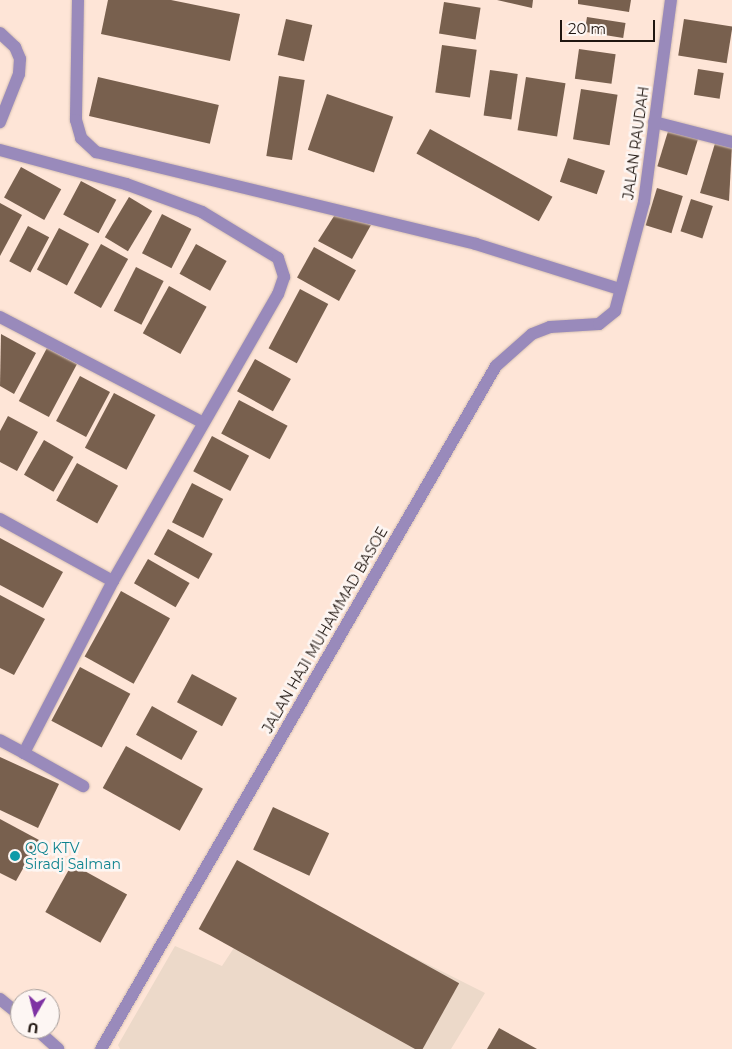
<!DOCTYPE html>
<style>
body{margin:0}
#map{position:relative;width:732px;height:1049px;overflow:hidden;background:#fee5d7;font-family:Montserrat,sans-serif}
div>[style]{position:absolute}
.commercial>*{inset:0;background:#ecd9c9}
.building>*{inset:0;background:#78604e;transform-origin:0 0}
.roads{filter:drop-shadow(0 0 1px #d6c0b3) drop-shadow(0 0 1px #d6c0b3)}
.minor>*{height:12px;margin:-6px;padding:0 6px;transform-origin:6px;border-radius:6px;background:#998abb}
.tertiary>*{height:12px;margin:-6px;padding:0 6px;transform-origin:6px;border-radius:6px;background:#998abb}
.dots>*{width:14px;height:14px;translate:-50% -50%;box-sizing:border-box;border:2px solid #fdf6f3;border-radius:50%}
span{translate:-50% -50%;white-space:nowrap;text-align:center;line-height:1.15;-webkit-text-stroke:5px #fdf6f3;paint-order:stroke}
.street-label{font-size:14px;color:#201610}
.culture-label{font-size:14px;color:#0d838f}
.left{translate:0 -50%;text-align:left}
.north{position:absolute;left:10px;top:989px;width:50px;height:50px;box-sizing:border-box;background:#fdf6f3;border:1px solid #a59c98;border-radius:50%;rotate:188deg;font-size:14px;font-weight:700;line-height:20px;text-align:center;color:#201610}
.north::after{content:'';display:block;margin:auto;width:18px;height:22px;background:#7e32a3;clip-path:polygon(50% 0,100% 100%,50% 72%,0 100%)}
.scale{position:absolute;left:560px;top:20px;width:95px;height:22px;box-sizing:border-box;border:2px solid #201610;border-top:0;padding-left:6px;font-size:15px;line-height:18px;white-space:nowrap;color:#201610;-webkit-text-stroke:4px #fdf6f3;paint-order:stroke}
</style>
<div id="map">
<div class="commercial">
<div style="clip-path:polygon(274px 887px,485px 993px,451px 1049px,120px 1049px,118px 1045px,175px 946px,222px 966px)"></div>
</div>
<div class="building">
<div style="clip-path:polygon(108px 0,171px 0,240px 14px,230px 61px,101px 34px)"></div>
<div style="clip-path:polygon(497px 0,533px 0,532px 8px)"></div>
<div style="clip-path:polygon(578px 0,631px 0,629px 12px,578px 4px)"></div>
<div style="left:444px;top:2px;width:37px;height:32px;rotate:9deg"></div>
<div style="left:587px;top:17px;width:39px;height:15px;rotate:9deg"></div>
<div style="left:286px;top:19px;width:27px;height:37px;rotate:13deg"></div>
<div style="left:684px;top:19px;width:49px;height:37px;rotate:9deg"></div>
<div style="left:442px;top:45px;width:35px;height:48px;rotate:8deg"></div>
<div style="left:579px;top:49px;width:37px;height:30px;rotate:8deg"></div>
<div style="left:698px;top:69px;width:26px;height:26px;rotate:9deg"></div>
<div style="left:490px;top:70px;width:28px;height:46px;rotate:8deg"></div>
<div style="left:279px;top:76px;width:26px;height:81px;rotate:9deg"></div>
<div style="left:98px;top:77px;width:124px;height:40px;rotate:13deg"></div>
<div style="left:526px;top:77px;width:40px;height:54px;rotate:9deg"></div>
<div style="left:581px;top:89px;width:37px;height:51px;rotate:9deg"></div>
<div style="left:327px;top:94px;width:70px;height:59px;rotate:19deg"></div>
<div style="left:669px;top:128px;width:31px;height:40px;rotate:17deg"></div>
<div style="left:430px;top:129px;width:140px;height:28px;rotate:29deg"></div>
<div style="clip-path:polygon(716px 140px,732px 145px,729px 201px,700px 193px)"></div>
<div style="left:568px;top:158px;width:39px;height:25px;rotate:19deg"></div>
<div style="left:21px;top:167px;width:46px;height:35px;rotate:29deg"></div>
<div style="left:81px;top:181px;width:40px;height:38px;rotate:28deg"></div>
<div style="left:657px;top:188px;width:27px;height:39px;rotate:17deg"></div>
<div style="left:129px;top:197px;width:27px;height:47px;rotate:31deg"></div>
<div style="left:691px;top:199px;width:23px;height:34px;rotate:18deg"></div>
<div style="clip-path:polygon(0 203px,22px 215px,0 256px)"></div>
<div style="clip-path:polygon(336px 213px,371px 225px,352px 259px,318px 241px)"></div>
<div style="left:162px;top:214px;width:33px;height:44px;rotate:27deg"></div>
<div style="left:28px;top:226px;width:24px;height:40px;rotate:28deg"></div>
<div style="left:59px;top:228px;width:34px;height:47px;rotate:28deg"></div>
<div style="left:101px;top:244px;width:31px;height:56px;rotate:29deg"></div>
<div style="left:196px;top:244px;width:35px;height:34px;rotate:29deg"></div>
<div style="left:314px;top:247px;width:48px;height:35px;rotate:29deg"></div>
<div style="left:136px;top:267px;width:31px;height:49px;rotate:27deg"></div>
<div style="left:169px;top:286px;width:43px;height:54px;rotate:29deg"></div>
<div style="left:300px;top:289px;width:32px;height:67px;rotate:28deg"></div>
<div style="clip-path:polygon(1px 334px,36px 353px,14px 394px,0 386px)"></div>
<div style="left:47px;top:348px;width:34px;height:60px;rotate:28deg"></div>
<div style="left:255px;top:359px;width:41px;height:37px;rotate:29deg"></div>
<div style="left:80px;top:376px;width:34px;height:51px;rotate:28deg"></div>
<div style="left:114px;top:393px;width:47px;height:62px;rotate:28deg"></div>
<div style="left:239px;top:400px;width:55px;height:38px;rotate:28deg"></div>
<div style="clip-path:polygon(8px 416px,38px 432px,17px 471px,0 462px,0 431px)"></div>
<div style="left:212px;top:436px;width:42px;height:40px;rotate:28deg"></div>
<div style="left:44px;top:440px;width:34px;height:40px;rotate:30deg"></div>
<div style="left:77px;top:463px;width:47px;height:43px;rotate:29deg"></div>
<div style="left:192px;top:483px;width:35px;height:44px;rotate:27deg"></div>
<div style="left:168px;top:529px;width:51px;height:29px;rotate:29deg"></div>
<div style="clip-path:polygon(0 538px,63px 572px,43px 608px,0 585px)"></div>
<div style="left:148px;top:559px;width:48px;height:28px;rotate:30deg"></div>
<div style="left:121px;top:591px;width:56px;height:75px;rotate:29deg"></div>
<div style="clip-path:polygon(0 595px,45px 619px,14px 675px,0 668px)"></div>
<div style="left:80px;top:667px;width:57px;height:61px;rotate:28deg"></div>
<div style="left:192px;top:674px;width:51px;height:32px;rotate:28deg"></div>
<div style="left:152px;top:706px;width:52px;height:33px;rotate:29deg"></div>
<div style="left:126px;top:746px;width:88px;height:48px;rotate:29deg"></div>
<div style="clip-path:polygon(0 757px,59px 784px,38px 828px,0 810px)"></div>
<div style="left:273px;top:807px;width:62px;height:47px;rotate:25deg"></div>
<div style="clip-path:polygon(0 819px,39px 840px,16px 881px,0 873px)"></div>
<div style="left:237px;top:860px;width:254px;height:79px;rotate:29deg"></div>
<div style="left:72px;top:864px;width:63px;height:55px;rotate:29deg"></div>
<div style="clip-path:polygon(499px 1028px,537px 1049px,487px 1049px)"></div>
</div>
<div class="roads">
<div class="minor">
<div style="left:78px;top:0;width:120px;rotate:91deg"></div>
<div style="left:76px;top:120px;width:19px;rotate:74deg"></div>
<div style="left:81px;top:138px;width:21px;rotate:43deg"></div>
<div style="left:96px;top:152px;width:391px;rotate:13.6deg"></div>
<div style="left:476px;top:244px;width:151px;rotate:17.4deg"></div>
<div style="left:0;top:33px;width:21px;rotate:43deg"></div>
<div style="left:15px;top:47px;width:13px;rotate:67deg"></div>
<div style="left:20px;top:59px;width:15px;rotate:94deg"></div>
<div style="left:19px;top:74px;width:52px;rotate:111.6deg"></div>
<div style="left:654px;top:122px;width:81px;rotate:14.4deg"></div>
<div style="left:0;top:150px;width:131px;rotate:15.1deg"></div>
<div style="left:126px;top:184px;width:81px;rotate:20.2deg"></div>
<div style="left:202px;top:212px;width:89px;rotate:31.2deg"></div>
<div style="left:278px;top:258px;width:20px;rotate:72deg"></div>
<div style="left:284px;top:277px;width:18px;rotate:109deg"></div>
<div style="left:278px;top:294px;width:331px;rotate:119.9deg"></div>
<div style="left:113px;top:581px;width:194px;rotate:117.4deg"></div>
<div style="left:24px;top:753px;width:27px;rotate:-152deg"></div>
<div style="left:0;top:317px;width:228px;rotate:27.5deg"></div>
<div style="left:0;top:519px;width:129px;rotate:28.8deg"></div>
<div style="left:24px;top:753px;width:68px;rotate:29.2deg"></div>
<div style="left:101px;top:1049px;width:789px;rotate:-59.96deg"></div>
<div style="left:496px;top:366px;width:48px;rotate:-41.6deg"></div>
<div style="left:532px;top:334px;width:19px;rotate:-21deg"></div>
<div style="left:550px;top:327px;width:49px;rotate:-3.5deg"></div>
<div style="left:599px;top:324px;width:21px;rotate:-39deg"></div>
<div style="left:615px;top:311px;width:113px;rotate:-75.1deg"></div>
<div style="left:644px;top:202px;width:204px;rotate:-82.4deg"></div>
</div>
<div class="tertiary">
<div style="left:0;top:999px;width:26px;rotate:39deg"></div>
<div style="left:36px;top:1029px;width:30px;rotate:42deg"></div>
</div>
</div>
<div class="dots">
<div style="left:15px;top:856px;background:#0f9aa8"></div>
</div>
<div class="street-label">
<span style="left:636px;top:143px;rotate:-82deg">JALAN RAUDAH</span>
<span style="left:325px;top:630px;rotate:-60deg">JALAN HAJI MUHAMMAD BASOE</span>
</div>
<div class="culture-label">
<span class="left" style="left:25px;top:856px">QQ KTV<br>Siradj Salman</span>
</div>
<div class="north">U</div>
<div class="scale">20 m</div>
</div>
